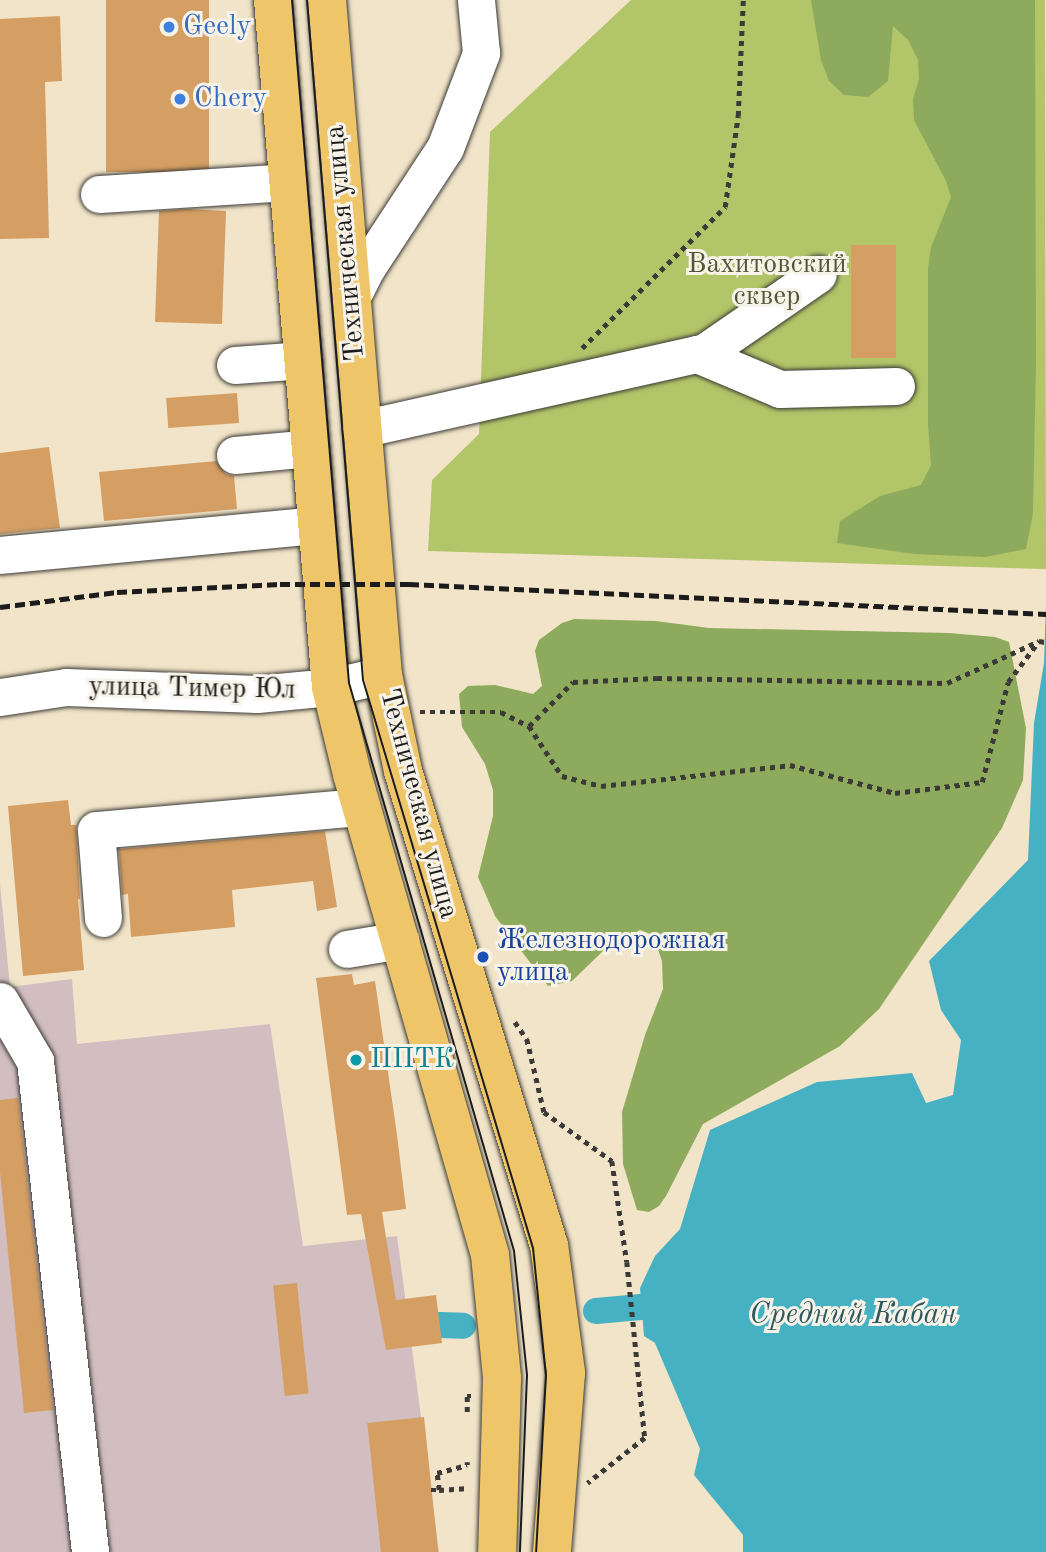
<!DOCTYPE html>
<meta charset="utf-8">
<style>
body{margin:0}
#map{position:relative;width:1046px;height:1552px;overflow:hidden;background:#f1e4c9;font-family:"Old Standard TT",serif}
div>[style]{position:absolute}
.industrial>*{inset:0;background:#d2bec1}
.green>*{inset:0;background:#b3c569}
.forest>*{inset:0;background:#8eaa5d}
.water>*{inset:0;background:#45b1c2}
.canal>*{height:26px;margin:-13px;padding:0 13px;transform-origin:13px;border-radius:13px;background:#45b1c2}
.building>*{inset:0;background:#d59f64;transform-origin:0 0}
.path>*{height:4.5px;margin-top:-2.25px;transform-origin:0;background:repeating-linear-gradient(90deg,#3c3a36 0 5px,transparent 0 10px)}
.roads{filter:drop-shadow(0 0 2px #3c3a36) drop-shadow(0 0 2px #3c3a36)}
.minor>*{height:37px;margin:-18.5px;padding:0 18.5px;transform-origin:18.5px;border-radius:18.5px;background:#fff}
.major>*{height:38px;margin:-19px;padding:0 19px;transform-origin:19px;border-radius:19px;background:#eec569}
.tram>*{height:2px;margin:-1px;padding:0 1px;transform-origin:1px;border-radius:1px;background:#1c1c1c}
.rail>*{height:5px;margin-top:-2.5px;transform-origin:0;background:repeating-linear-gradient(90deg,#1c1c1c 0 10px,transparent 0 15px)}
.dots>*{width:19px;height:19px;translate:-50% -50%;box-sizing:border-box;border:4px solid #f7f3e8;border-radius:50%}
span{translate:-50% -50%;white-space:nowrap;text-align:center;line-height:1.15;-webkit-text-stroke:6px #f7f3e8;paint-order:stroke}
.shop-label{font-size:28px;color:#366cbe}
.left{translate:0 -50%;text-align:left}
.street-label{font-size:28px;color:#1c1c1c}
.park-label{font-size:28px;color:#515737}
.transit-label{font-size:28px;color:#164399}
.culture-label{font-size:28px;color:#0d838f}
.water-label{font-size:30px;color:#2c585e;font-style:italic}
</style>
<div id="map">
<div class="industrial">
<div style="clip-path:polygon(0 884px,10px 987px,72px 979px,77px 1044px,270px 1024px,303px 1246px,397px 1236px,439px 1552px,0 1552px)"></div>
</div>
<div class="green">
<div style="clip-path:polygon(631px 0,1045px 0,1046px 569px,428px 551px,432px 480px,479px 434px,490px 132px)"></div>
</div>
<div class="forest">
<div style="clip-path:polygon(811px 0,1035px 0,1036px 363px,1033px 513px,1026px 549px,985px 557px,914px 554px,837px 543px,840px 521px,880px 496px,921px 485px,931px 465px,928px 424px,928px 268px,931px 247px,951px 197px,946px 181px,914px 120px,913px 99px,919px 79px,918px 60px,908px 40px,893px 26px,888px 81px,868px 97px,844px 95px,829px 81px,821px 60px)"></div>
<div style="clip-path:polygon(574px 619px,656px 621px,709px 628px,949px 633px,995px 637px,1009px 642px,1026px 728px,1023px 780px,1002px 828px,879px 1009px,840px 1046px,703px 1124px,666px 1196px,659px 1206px,649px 1212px,637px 1210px,623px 1164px,622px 1112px,645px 1035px,663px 989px,662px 961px,653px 935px,640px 930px,605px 949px,572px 981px,548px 986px,495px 916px,478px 877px,493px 816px,493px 790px,485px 764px,462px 727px,459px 694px,468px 686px,495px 685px,533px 694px,542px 686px,535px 651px,539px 640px,562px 623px)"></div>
</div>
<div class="water">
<div style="clip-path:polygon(1046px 603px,1046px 1552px,743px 1552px,743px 1535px,694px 1475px,700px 1449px,655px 1343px,644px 1336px,640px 1288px,655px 1256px,680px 1229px,710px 1130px,817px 1082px,912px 1073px,926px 1103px,953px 1095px,961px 1040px,941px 1010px,929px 961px,1028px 860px,1034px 723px,1044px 663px)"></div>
</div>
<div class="canal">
<div style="left:596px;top:1311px;width:45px;rotate:-5.1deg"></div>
<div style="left:440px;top:1325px;width:23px;rotate:2deg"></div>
</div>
<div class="building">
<div style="left:106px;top:0;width:103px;height:172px"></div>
<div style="clip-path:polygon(60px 16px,62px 81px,45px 82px,49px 238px,0 239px,0 19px)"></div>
<div style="clip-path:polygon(188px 209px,226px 211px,222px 324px,155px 322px,159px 211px)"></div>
<div style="left:851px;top:245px;width:45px;height:113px"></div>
<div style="left:237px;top:393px;width:30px;height:71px;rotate:86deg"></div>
<div style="clip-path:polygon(49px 447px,60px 528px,0 534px,0 453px)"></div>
<div style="clip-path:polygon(216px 461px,226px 474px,234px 476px,237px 509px,104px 521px,99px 472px)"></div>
<div style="clip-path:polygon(68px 800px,71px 825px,76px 825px,80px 899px,78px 899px,84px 970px,23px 976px,8px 806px)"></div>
<div style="clip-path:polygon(325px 831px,337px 907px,317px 911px,313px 881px,232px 890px,235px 927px,131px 937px,128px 894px,122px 895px,119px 849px)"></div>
<div style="clip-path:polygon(352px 974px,354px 985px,375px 981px,397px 1135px,406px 1209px,382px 1212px,396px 1300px,436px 1295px,442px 1343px,386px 1350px,361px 1214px,347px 1215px,316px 978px)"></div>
<div style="clip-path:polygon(18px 1098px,53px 1410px,24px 1413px,0 1172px,0 1100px)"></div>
<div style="left:297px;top:1283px;width:111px;height:24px;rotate:84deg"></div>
<div style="left:424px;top:1417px;width:136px;height:57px;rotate:84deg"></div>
</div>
<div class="path">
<div style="left:582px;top:348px;width:201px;rotate:-44.6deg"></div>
<div style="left:725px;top:207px;width:92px;rotate:-81.9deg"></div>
<div style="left:738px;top:116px;width:116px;rotate:-87.5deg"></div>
<div style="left:420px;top:712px;width:81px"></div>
<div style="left:501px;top:712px;width:31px;rotate:27deg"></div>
<div style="left:529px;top:726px;width:60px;rotate:56.6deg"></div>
<div style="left:562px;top:776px;width:40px;rotate:14.4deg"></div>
<div style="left:601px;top:786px;width:190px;rotate:-6.3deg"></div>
<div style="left:790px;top:765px;width:109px;rotate:14.9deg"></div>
<div style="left:895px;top:793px;width:88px;rotate:-7.2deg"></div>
<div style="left:982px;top:782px;width:103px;rotate:-75.4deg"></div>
<div style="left:1008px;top:682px;width:51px;rotate:-52.9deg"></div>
<div style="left:529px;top:726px;width:62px;rotate:-45deg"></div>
<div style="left:573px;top:682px;width:84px;rotate:-2.7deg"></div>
<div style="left:657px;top:678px;width:290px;rotate:1deg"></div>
<div style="left:947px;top:683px;width:101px;rotate:-24.5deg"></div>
<div style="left:1039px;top:641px;width:7px;rotate:8deg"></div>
<div style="left:515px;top:1022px;width:21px;rotate:55deg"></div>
<div style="left:527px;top:1039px;width:79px;rotate:76.8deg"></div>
<div style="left:544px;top:1112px;width:84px;rotate:35.8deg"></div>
<div style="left:612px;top:1161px;width:102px;rotate:81.6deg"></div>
<div style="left:627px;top:1262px;width:177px;rotate:84.2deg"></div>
<div style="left:645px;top:1438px;width:73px;rotate:141.7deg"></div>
<div style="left:467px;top:1412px;width:16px;rotate:-90deg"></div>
<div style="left:467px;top:1396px;width:4px"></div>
<div style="left:431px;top:1490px;width:8px"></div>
<div style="left:439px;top:1490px;width:17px;rotate:-97deg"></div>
<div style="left:437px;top:1473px;width:31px;rotate:-15deg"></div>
<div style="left:467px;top:1465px;width:3px;rotate:-90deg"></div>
<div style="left:439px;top:1490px;width:30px;rotate:-4deg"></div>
</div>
<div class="roads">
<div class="minor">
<div style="left:99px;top:194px;width:190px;rotate:-3.6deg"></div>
<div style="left:351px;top:298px;width:35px;rotate:-63deg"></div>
<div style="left:367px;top:267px;width:142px;rotate:-56.8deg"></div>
<div style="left:445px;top:148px;width:102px;rotate:-69.2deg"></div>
<div style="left:481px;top:53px;width:53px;rotate:-95.4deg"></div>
<div style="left:697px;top:354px;width:90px;rotate:22.9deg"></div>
<div style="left:780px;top:389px;width:116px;rotate:-1.5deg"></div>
<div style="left:235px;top:365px;width:69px;rotate:-4.1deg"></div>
<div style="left:361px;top:429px;width:353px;rotate:-12.6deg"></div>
<div style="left:705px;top:352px;width:137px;rotate:-34.6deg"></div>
<div style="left:235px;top:455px;width:75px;rotate:-5.3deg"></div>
<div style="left:0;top:555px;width:317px;rotate:-5.4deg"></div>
<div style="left:0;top:697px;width:67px;rotate:-8.6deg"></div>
<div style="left:66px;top:687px;width:191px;rotate:2.1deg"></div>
<div style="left:257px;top:694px;width:74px;rotate:-5.4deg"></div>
<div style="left:331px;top:687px;width:53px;rotate:-13deg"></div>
<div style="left:103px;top:918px;width:88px;rotate:-94.5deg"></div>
<div style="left:96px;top:830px;width:266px;rotate:-5deg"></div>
<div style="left:347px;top:949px;width:54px;rotate:-9.6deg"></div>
<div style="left:0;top:1001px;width:69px;rotate:59.7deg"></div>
<div style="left:35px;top:1061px;width:494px;rotate:83.6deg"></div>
</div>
<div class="major">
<div style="left:273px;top:0;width:689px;rotate:85.17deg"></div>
<div style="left:331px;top:687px;width:89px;rotate:76.4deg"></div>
<div style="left:352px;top:774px;width:500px;rotate:73.99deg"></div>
<div style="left:490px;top:1255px;width:124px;rotate:84.4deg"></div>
<div style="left:502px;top:1378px;width:174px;rotate:91.6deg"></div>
<div style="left:327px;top:0;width:677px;rotate:85.26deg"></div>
<div style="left:383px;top:675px;width:98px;rotate:78.2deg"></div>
<div style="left:403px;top:771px;width:496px;rotate:72.9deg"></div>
<div style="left:549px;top:1245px;width:129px;rotate:82.4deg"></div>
<div style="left:566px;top:1373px;width:180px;rotate:94.5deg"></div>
</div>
</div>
<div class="tram">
<div style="left:292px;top:0;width:685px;rotate:85.23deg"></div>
<div style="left:349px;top:683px;width:591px;rotate:73.8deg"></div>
<div style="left:514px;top:1251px;width:125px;rotate:84deg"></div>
<div style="left:527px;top:1375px;width:177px;rotate:92.3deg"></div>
<div style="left:307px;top:0;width:682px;rotate:85.29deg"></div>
<div style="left:363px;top:680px;width:593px;rotate:73.34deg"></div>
<div style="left:533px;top:1248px;width:128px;rotate:84.2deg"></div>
<div style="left:546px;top:1375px;width:177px;rotate:93.2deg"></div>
</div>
<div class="rail">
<div style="left:0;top:607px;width:118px;rotate:-7.3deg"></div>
<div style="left:117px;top:592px;width:163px;rotate:-2.8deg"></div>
<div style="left:280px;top:584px;width:129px"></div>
<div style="left:409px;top:584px;width:638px;rotate:2.7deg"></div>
</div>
<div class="dots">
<div style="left:169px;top:27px;background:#3f7fe0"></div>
<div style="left:180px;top:99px;background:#3f7fe0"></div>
<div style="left:483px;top:957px;background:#1a4fb4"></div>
<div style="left:356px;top:1060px;background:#0f9aa8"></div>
</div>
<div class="shop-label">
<span class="left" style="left:183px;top:27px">Geely</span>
<span class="left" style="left:194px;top:99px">Chery</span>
</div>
<div class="street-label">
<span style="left:346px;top:243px;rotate:-95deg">Техническая улица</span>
<span style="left:192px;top:689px;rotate:1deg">улица Тимер Юл</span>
<span style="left:418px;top:804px;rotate:75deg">Техническая улица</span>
</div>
<div class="park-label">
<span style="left:767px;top:281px">Вахитовский<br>сквер</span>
</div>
<div class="transit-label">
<span class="left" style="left:497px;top:957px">Железнодорожная<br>улица</span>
</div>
<div class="culture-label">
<span class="left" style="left:370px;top:1060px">ППТК</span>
</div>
<div class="water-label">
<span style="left:853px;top:1315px">Средний Кабан</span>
</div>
</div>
